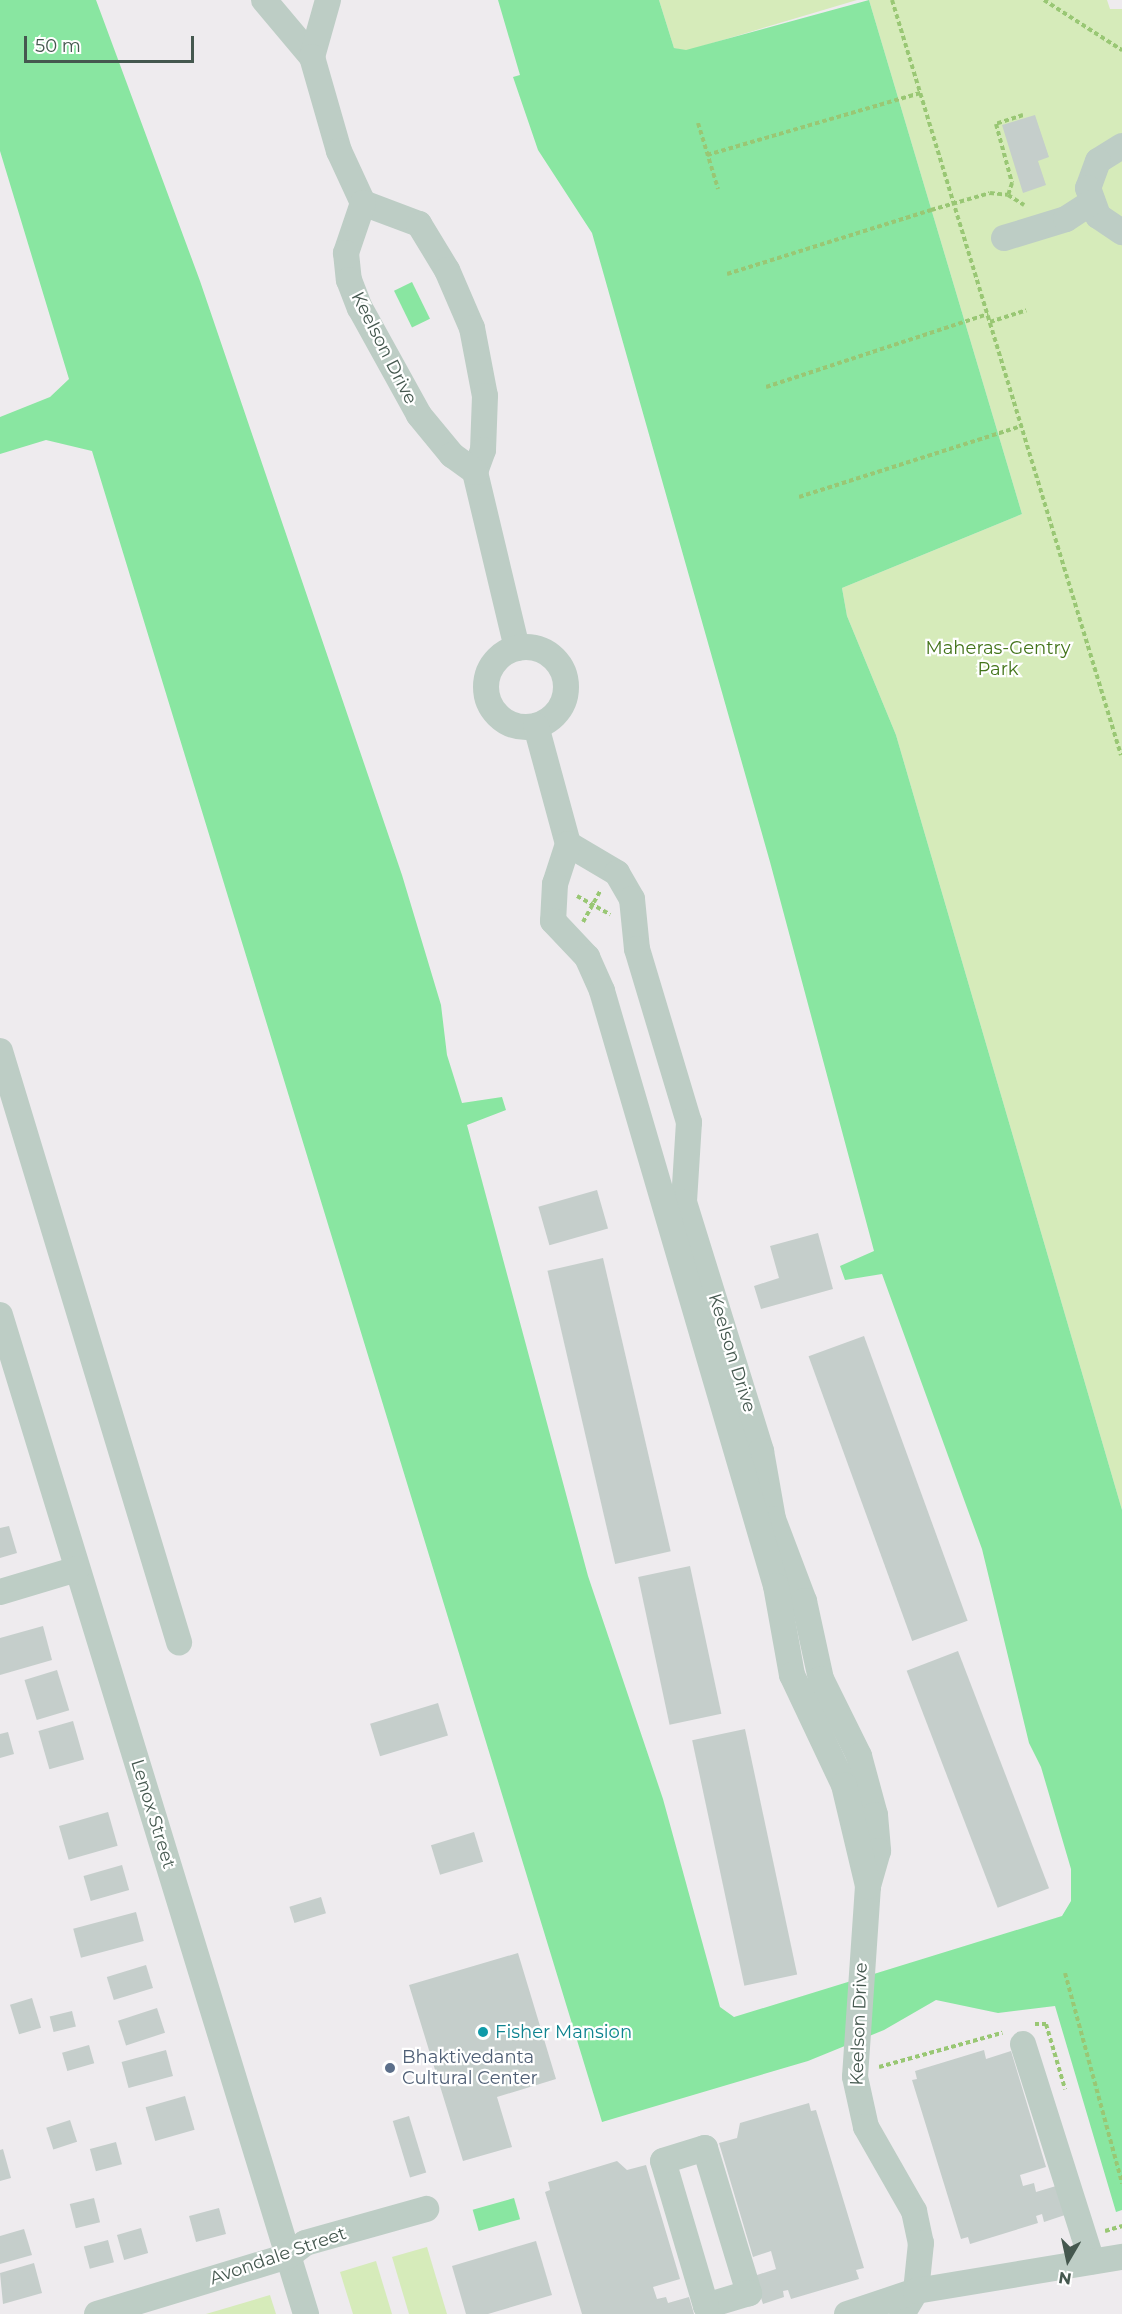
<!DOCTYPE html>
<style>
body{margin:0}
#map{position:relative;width:1122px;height:2314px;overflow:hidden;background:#eeebee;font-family:Montserrat,sans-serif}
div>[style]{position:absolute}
.green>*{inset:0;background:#d6ebba}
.water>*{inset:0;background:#89e6a1;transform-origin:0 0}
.building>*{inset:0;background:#c5cecb;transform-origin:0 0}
.path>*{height:4px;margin-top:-2px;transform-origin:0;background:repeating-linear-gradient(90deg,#99c774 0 4.5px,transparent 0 7.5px)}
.minor>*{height:26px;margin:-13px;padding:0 13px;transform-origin:13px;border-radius:13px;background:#bdcdc5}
.minor>.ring{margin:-13px;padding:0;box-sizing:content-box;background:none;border:26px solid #bdcdc5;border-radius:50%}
.dots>*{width:16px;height:16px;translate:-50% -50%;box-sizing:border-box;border:3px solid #fff;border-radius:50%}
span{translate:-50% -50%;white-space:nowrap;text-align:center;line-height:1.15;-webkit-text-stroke:4.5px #fff;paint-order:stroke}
.street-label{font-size:18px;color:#45584f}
.park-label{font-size:18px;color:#43741a}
.culture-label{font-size:18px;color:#0d838f}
.left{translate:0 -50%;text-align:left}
.service-label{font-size:18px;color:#4e5e75}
.north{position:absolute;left:1038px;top:2230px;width:60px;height:60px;-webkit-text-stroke:4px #fff;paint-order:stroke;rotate:189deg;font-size:16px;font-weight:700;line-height:24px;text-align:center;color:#45584f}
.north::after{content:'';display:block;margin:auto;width:21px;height:27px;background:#45584f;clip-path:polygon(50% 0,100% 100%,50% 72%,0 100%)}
.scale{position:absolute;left:24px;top:36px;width:170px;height:27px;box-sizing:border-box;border:3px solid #45584f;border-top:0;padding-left:8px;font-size:18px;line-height:21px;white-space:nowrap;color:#45584f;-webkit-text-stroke:4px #fff;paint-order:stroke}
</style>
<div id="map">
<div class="green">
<div style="clip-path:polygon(659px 0,857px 0,686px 51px,674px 48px)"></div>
<div style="clip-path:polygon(869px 0,1107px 0,1110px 9px,1122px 9px,1122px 1510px,896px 735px,847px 616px,842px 588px,1022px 514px)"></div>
<div style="clip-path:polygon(427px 2247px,447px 2314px,409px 2314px,392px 2257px)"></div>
<div style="clip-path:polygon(376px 2261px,392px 2314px,353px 2314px,340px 2272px)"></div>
<div style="clip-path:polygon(270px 2295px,276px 2314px,206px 2314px)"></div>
</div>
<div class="water">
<div style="clip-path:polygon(0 0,96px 0,200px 281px,402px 875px,441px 1005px,447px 1055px,462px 1103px,502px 1097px,506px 1110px,467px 1125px,588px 1576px,663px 1799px,720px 2007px,734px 2017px,1062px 1916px,1071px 1901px,1071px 1869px,1041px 1767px,1029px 1743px,982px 1549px,882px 1274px,845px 1280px,840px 1266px,874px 1251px,770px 862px,592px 233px,538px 150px,513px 77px,520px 75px,498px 0,659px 0,674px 48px,686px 50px,869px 0,1022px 514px,842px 588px,847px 616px,896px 735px,1122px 1510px,1122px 2210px,1116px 2212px,1055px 2006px,998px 2013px,936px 2000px,884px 2030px,808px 2061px,602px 2122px,92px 451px,46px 440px,0 454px,0 417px,50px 397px,69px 379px,0 151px)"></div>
<div style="left:412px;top:282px;width:41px;height:20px;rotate:64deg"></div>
<div style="left:514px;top:2198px;width:22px;height:43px;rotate:74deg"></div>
</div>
<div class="building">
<div style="clip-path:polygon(1035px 115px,1049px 157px,1038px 161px,1046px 185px,1023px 193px,1002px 125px)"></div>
<div style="left:597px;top:1190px;width:40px;height:61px;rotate:74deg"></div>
<div style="clip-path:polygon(818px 1233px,833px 1289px,761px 1309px,754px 1286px,779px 1278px,770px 1246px)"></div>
<div style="left:603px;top:1258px;width:301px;height:57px;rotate:77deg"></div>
<div style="left:864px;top:1336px;width:303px;height:59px;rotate:70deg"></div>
<div style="clip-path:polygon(9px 1526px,17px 1553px,0 1558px,0 1528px)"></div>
<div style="left:690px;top:1566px;width:151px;height:53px;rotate:78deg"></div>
<div style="clip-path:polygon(43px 1626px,52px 1660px,0 1675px,0 1638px)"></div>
<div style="left:958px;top:1651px;width:254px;height:55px;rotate:69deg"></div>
<div style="left:57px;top:1670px;width:42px;height:34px;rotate:73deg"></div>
<div style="left:438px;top:1703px;width:34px;height:71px;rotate:73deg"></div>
<div style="left:73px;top:1721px;width:40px;height:36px;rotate:74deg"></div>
<div style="left:745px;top:1729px;width:251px;height:54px;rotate:78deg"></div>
<div style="clip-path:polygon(8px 1732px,14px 1754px,0 1758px,0 1734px)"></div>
<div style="left:108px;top:1812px;width:35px;height:51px;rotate:74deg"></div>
<div style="left:474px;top:1832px;width:31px;height:45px;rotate:73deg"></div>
<div style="left:122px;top:1865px;width:26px;height:40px;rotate:74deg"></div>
<div style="left:321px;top:1897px;width:17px;height:33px;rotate:73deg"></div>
<div style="left:136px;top:1912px;width:30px;height:65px;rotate:75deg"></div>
<div style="clip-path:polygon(518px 1953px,556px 2079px,497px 2097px,512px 2147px,463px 2161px,409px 1985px)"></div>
<div style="left:146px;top:1965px;width:24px;height:41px;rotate:73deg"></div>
<div style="left:32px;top:1998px;width:31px;height:23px;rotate:73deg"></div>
<div style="left:157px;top:2008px;width:26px;height:41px;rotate:72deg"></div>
<div style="left:72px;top:2011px;width:16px;height:23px;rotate:76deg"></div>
<div style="left:89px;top:2045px;width:19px;height:28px;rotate:74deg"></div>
<div style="left:166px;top:2050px;width:27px;height:46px;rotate:75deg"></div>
<div style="clip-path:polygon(984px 2050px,986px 2059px,1011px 2051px,1046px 2167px,1020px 2175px,1023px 2186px,1034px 2183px,1036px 2192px,1056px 2186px,1065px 2215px,1044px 2222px,1042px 2214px,1036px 2216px,1038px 2223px,970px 2244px,968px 2237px,961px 2239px,912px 2080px,917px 2079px,915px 2071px)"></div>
<div style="left:185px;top:2096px;width:35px;height:41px;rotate:74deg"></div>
<div style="clip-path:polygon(809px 2103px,811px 2111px,816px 2110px,864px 2268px,856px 2270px,859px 2279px,791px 2299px,788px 2290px,783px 2291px,784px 2297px,763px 2304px,754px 2276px,776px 2269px,771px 2251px,753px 2257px,719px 2143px,737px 2138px,740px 2123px)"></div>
<div style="left:409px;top:2116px;width:59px;height:17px;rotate:73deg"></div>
<div style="left:70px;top:2120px;width:23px;height:25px;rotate:72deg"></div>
<div style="left:116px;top:2142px;width:23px;height:27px;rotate:75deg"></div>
<div style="clip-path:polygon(3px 2149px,11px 2178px,0 2181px,0 2150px)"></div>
<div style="clip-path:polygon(617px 2161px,627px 2170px,646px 2165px,680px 2279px,653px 2287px,657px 2299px,666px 2297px,668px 2303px,689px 2297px,694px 2314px,582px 2314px,545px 2192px,550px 2190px,548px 2182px)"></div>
<div style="left:94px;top:2198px;width:25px;height:25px;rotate:76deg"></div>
<div style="left:219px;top:2208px;width:27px;height:31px;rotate:75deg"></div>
<div style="left:141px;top:2228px;width:26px;height:25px;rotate:74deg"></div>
<div style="clip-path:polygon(24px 2229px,32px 2255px,0 2264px,0 2236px)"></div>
<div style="left:108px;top:2240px;width:23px;height:25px;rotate:75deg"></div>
<div style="clip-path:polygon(536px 2241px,552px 2295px,488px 2314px,466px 2314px,452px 2266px)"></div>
<div style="clip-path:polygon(34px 2263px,42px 2293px,3px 2304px,0 2273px)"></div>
</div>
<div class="path">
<div style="left:892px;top:0;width:789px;rotate:73.13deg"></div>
<div style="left:1044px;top:0;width:93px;rotate:32.7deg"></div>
<div style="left:1023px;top:115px;width:28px;rotate:162deg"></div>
<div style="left:996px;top:124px;width:61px;rotate:74.8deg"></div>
<div style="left:1012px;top:183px;width:13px;rotate:108deg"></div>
<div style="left:1008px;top:195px;width:19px;rotate:32deg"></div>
<div style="left:698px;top:123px;width:69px;rotate:73.1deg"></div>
<div style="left:707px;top:155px;width:223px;rotate:-16.2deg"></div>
<div style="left:727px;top:274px;width:214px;rotate:-17.4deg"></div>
<div style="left:931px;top:210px;width:61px;rotate:-16.1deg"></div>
<div style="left:990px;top:193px;width:18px;rotate:6deg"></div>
<div style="left:990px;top:322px;width:38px;rotate:-18deg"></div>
<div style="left:766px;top:387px;width:234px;rotate:-18.2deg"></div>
<div style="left:799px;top:497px;width:233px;rotate:-17.7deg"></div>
<div style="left:577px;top:896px;width:38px;rotate:29deg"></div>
<div style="left:583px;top:922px;width:35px;rotate:-61deg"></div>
<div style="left:1065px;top:1973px;width:218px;rotate:74.8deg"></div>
<div style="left:1035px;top:2024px;width:11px"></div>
<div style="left:1046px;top:2024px;width:68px;rotate:73.7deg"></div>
<div style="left:879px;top:2067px;width:128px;rotate:-15.5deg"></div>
<div style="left:1105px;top:2231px;width:18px;rotate:-16deg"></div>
</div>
<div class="minor">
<div style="left:264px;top:0;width:75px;rotate:49.9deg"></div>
<div style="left:328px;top:0;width:59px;rotate:105.7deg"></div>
<div style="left:312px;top:57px;width:98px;rotate:74deg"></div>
<div style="left:339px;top:151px;width:57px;rotate:65.2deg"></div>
<div style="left:363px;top:203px;width:60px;rotate:20.6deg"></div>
<div style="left:419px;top:224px;width:54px;rotate:58.7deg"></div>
<div style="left:447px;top:270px;width:63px;rotate:66.7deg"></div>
<div style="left:472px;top:328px;width:69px;rotate:79.2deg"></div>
<div style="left:485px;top:396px;width:54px;rotate:92.1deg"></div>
<div style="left:483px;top:450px;width:23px;rotate:110deg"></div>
<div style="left:475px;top:472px;width:181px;rotate:76.6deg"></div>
<div style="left:1122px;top:146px;width:28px;rotate:148deg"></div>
<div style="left:1098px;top:161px;width:29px;rotate:110deg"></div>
<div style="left:1088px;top:188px;width:30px;rotate:70deg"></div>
<div style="left:1098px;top:216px;width:29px;rotate:34deg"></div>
<div style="left:363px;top:203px;width:53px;rotate:108.8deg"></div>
<div style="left:346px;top:253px;width:27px;rotate:84deg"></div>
<div style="left:349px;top:280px;width:30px;rotate:69deg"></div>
<div style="left:360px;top:308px;width:122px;rotate:61.1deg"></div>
<div style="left:419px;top:415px;width:52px;rotate:50.5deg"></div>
<div style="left:452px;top:455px;width:29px;rotate:36deg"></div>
<div style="left:1004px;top:238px;width:65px;rotate:-17deg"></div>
<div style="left:1066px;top:219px;width:30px;rotate:-33deg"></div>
<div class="ring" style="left:486px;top:647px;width:54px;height:54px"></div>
<div style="left:536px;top:726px;width:122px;rotate:74.8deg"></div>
<div style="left:568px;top:844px;width:57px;rotate:30.6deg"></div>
<div style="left:617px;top:873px;width:30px;rotate:60deg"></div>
<div style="left:632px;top:899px;width:50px;rotate:84.3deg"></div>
<div style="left:637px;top:949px;width:181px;rotate:73.3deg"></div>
<div style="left:689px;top:1122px;width:80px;rotate:93.6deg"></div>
<div style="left:684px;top:1202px;width:261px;rotate:72.8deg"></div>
<div style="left:761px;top:1451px;width:69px;rotate:80deg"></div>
<div style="left:773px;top:1519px;width:88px;rotate:69.3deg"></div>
<div style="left:804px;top:1601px;width:80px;rotate:77.7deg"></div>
<div style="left:821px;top:1679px;width:86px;rotate:63.7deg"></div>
<div style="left:859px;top:1756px;width:61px;rotate:74.8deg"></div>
<div style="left:875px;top:1815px;width:36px;rotate:85deg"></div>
<div style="left:878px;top:1851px;width:36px;rotate:106deg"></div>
<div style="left:868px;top:1886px;width:191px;rotate:93.9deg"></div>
<div style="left:855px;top:2077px;width:51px;rotate:77.6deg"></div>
<div style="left:866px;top:2127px;width:97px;rotate:60.3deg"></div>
<div style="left:914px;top:2211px;width:33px;rotate:78deg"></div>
<div style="left:921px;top:2243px;width:48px;rotate:95.9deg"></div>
<div style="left:916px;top:2291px;width:27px;rotate:121deg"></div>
<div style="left:568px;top:844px;width:42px;rotate:108deg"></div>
<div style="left:555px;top:884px;width:37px;rotate:93deg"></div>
<div style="left:553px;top:921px;width:50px;rotate:46.6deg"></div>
<div style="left:587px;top:957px;width:37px;rotate:66deg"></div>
<div style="left:602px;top:991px;width:620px;rotate:73.7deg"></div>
<div style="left:776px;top:1586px;width:90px;rotate:79.8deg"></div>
<div style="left:792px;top:1675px;width:122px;rotate:64.7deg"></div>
<div style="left:844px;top:1785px;width:104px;rotate:76.6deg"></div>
<div style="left:0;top:1051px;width:618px;rotate:73.15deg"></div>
<div style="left:0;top:1315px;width:1045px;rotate:72.97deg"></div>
<div style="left:0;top:1592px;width:80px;rotate:-16.6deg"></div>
<div style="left:1023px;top:2044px;width:228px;rotate:72.4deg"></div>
<div style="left:705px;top:2148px;width:152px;rotate:73.1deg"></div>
<div style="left:749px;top:2293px;width:45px;rotate:163.2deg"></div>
<div style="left:706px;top:2306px;width:151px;rotate:-106.5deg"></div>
<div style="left:663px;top:2161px;width:44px;rotate:-17.2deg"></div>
<div style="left:97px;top:2314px;width:200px;rotate:-16.9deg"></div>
<div style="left:288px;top:2256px;width:21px;rotate:-37deg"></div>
<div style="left:305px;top:2243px;width:126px;rotate:-15.7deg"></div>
<div style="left:847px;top:2314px;width:73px;rotate:-18.4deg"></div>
<div style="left:916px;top:2291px;width:209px;rotate:-9.4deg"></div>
</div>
<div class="dots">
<div style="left:483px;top:2032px;background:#0f9aa8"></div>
<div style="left:390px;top:2068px;background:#5c6f8a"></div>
</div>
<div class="street-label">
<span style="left:384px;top:348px;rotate:63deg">Keelson Drive</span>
<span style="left:732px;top:1353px;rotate:73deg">Keelson Drive</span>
<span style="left:153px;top:1814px;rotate:73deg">Lenox Street</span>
<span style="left:859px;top:2024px;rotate:-88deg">Keelson Drive</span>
<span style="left:278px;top:2256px;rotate:-19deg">Avondale Street</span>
</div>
<div class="park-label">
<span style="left:998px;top:659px">Maheras-Gentry<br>Park</span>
</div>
<div class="culture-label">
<span class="left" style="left:495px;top:2032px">Fisher Mansion</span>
</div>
<div class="service-label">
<span class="left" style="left:402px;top:2068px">Bhaktivedanta<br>Cultural Center</span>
</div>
<div class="north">N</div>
<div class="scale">50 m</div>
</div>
